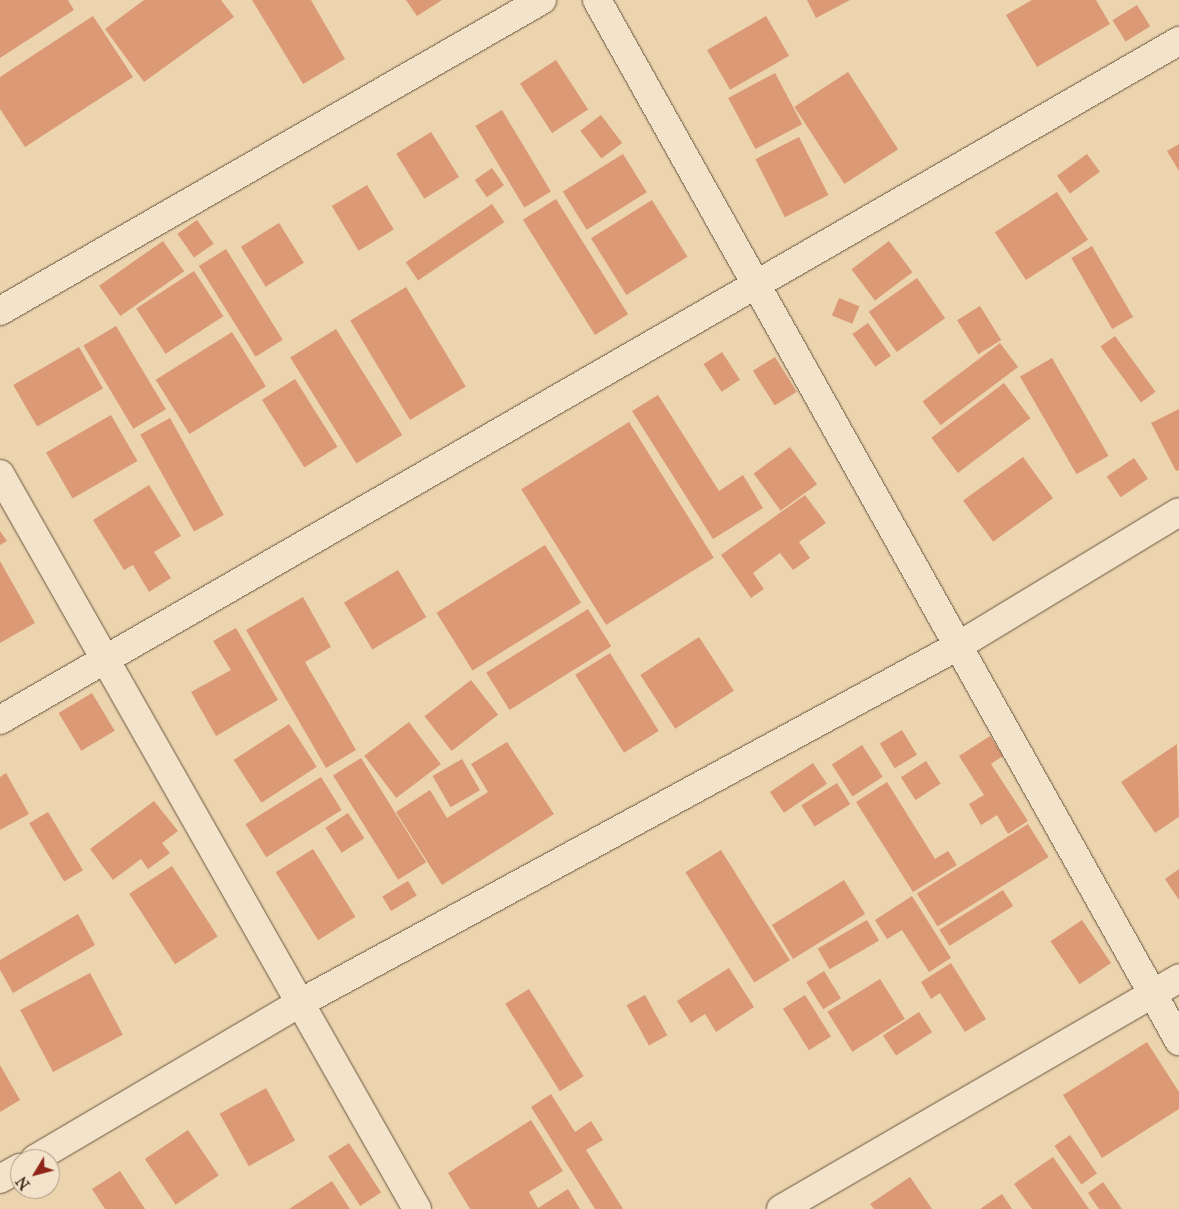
<!DOCTYPE html>
<style>
body{margin:0}
#map{position:relative;width:1179px;height:1209px;overflow:hidden;background:#ecd4af;font-family:"IM FELL Great Primer",serif}
div>[style]{position:absolute}
.building>*{inset:0;background:#db9976;transform-origin:0 0}
.roads{filter:drop-shadow(0 0 1px #69563d) drop-shadow(0 0 1px #69563d)}
.street>*{height:28px;margin:-14px;padding:0 14px;transform-origin:14px;border-radius:14px;background:#f3e3cb}
span{translate:-50% -50%;white-space:nowrap;text-align:center;line-height:1.15;-webkit-text-stroke:4px #f3e3cb;paint-order:stroke}
.north{position:absolute;left:10px;top:1149px;width:50px;height:50px;box-sizing:border-box;background:#f3e3cb;border:1px solid #aa9a83;border-radius:50%;rotate:233deg;font-size:14px;font-weight:700;line-height:20px;text-align:center;color:#3d2c17}
.north::after{content:'';display:block;margin:auto;width:18px;height:22px;background:#8f2418;clip-path:polygon(50% 0,100% 100%,50% 72%,0 100%)}
</style>
<div id="map">
<div class="building">
<div style="clip-path:polygon(0 0,68px 0,74px 10px,0 58px)"></div>
<div style="clip-path:polygon(144px 0,221px 0,234px 17px,144px 82px,105px 29px)"></div>
<div style="clip-path:polygon(252px 0,311px 0,345px 59px,303px 84px)"></div>
<div style="clip-path:polygon(406px 0,442px 0,417px 16px)"></div>
<div style="clip-path:polygon(807px 0,850px 0,816px 18px)"></div>
<div style="clip-path:polygon(1032px 0,1096px 0,1110px 24px,1037px 67px,1006px 15px)"></div>
<div style="left:1137px;top:5px;width:25px;height:29px;rotate:58deg"></div>
<div style="clip-path:polygon(93px 16px,133px 77px,25px 147px,0 109px,0 77px)"></div>
<div style="left:766px;top:16px;width:46px;height:68px;rotate:60deg"></div>
<div style="left:556px;top:60px;width:59px;height:43px;rotate:57deg"></div>
<div style="left:848px;top:72px;width:92px;height:64px;rotate:57deg"></div>
<div style="left:775px;top:73px;width:58px;height:53px;rotate:62deg"></div>
<div style="left:502px;top:110px;width:95px;height:31px;rotate:59deg"></div>
<div style="left:601px;top:115px;width:35px;height:26px;rotate:53deg"></div>
<div style="left:431px;top:132px;width:53px;height:41px;rotate:58deg"></div>
<div style="left:799px;top:137px;width:65px;height:49px;rotate:63deg"></div>
<div style="clip-path:polygon(1179px 144px,1179px 171px,1167px 151px)"></div>
<div style="left:623px;top:154px;width:45px;height:71px;rotate:58deg"></div>
<div style="left:1087px;top:154px;width:22px;height:37px;rotate:54deg"></div>
<div style="left:492px;top:168px;width:21px;height:21px;rotate:55deg"></div>
<div style="left:367px;top:185px;width:52px;height:41px;rotate:59deg"></div>
<div style="left:1057px;top:192px;width:57px;height:74px;rotate:57deg"></div>
<div style="left:556px;top:199px;width:136px;height:39px;rotate:58deg"></div>
<div style="left:652px;top:200px;width:67px;height:72px;rotate:58deg"></div>
<div style="left:492px;top:204px;width:22px;height:104px;rotate:56deg"></div>
<div style="left:197px;top:220px;width:29px;height:24px;rotate:55deg"></div>
<div style="left:279px;top:223px;width:47px;height:45px;rotate:58deg"></div>
<div style="left:163px;top:241px;width:37px;height:78px;rotate:55deg"></div>
<div style="left:889px;top:241px;width:39px;height:47px;rotate:53deg"></div>
<div style="left:1092px;top:246px;width:82px;height:24px;rotate:60deg"></div>
<div style="left:226px;top:249px;width:107px;height:32px;rotate:58deg"></div>
<div style="left:194px;top:271px;width:54px;height:69px;rotate:57deg"></div>
<div style="left:917px;top:278px;width:49px;height:59px;rotate:55deg"></div>
<div style="left:406px;top:287px;width:116px;height:65px;rotate:59deg"></div>
<div style="left:839px;top:298px;width:22px;height:19px;rotate:22deg"></div>
<div style="left:980px;top:306px;width:40px;height:27px;rotate:58deg"></div>
<div style="left:868px;top:323px;width:40px;height:19px;rotate:55deg"></div>
<div style="left:116px;top:326px;width:97px;height:38px;rotate:59deg"></div>
<div style="left:336px;top:329px;width:125px;height:54px;rotate:58deg"></div>
<div style="left:232px;top:332px;width:64px;height:90px;rotate:58deg"></div>
<div style="left:1115px;top:336px;width:69px;height:18px;rotate:54deg"></div>
<div style="left:1000px;top:343px;width:30px;height:97px;rotate:53deg"></div>
<div style="left:79px;top:347px;width:48px;height:76px;rotate:60deg"></div>
<div style="left:722px;top:352px;width:33px;height:22px;rotate:57deg"></div>
<div style="left:775px;top:357px;width:41px;height:26px;rotate:58deg"></div>
<div style="left:1052px;top:358px;width:113px;height:37px;rotate:60deg"></div>
<div style="left:295px;top:379px;width:80px;height:39px;rotate:58deg"></div>
<div style="left:1004px;top:383px;width:44px;height:91px;rotate:53deg"></div>
<div style="clip-path:polygon(658px 395px,719px 491px,743px 475px,763px 508px,713px 539px,632px 411px)"></div>
<div style="clip-path:polygon(1179px 409px,1179px 470px,1176px 471px,1151px 423px)"></div>
<div style="left:111px;top:415px;width:53px;height:75px;rotate:60deg"></div>
<div style="left:170px;top:418px;width:111px;height:34px;rotate:61deg"></div>
<div style="left:629px;top:422px;width:160px;height:127px;rotate:58deg"></div>
<div style="left:790px;top:447px;width:46px;height:45px;rotate:54deg"></div>
<div style="left:1023px;top:457px;width:51px;height:74px;rotate:54deg"></div>
<div style="left:1134px;top:458px;width:25px;height:33px;rotate:56deg"></div>
<div style="clip-path:polygon(149px 485px,181px 536px,154px 552px,171px 578px,149px 592px,133px 565px,124px 570px,93px 520px)"></div>
<div style="clip-path:polygon(805px 495px,826px 523px,799px 542px,810px 558px,793px 570px,780px 553px,753px 573px,764px 589px,751px 598px,721px 555px)"></div>
<div style="clip-path:polygon(0 531px,7px 541px,0 545px)"></div>
<div style="left:545px;top:545px;width:68px;height:128px;rotate:58deg"></div>
<div style="clip-path:polygon(0 561px,35px 623px,0 643px)"></div>
<div style="left:398px;top:570px;width:55px;height:63px;rotate:59deg"></div>
<div style="clip-path:polygon(303px 597px,331px 647px,305px 662px,356px 750px,326px 768px,246px 630px)"></div>
<div style="left:588px;top:609px;width:44px;height:120px;rotate:58deg"></div>
<div style="clip-path:polygon(236px 628px,278px 700px,216px 736px,191px 692px,231px 670px,213px 641px)"></div>
<div style="left:699px;top:637px;width:64px;height:70px;rotate:57deg"></div>
<div style="left:610px;top:653px;width:92px;height:41px;rotate:58deg"></div>
<div style="left:471px;top:680px;width:44px;height:59px;rotate:52deg"></div>
<div style="left:92px;top:693px;width:44px;height:39px;rotate:59deg"></div>
<div style="left:409px;top:722px;width:53px;height:56px;rotate:53deg"></div>
<div style="left:289px;top:724px;width:51px;height:66px;rotate:57deg"></div>
<div style="left:902px;top:730px;width:29px;height:26px;rotate:59deg"></div>
<div style="clip-path:polygon(990px 736px,1003px 756px,991px 764px,1028px 821px,1008px 834px,997px 815px,981px 825px,969px 804px,984px 795px,959px 756px)"></div>
<div style="clip-path:polygon(507px 742px,554px 814px,442px 885px,396px 812px,430px 790px,447px 818px,488px 792px,471px 764px)"></div>
<div style="clip-path:polygon(1177px 744px,1179px 817px,1155px 833px,1121px 782px)"></div>
<div style="left:862px;top:745px;width:38px;height:36px;rotate:57deg"></div>
<div style="left:361px;top:758px;width:123px;height:33px;rotate:58deg"></div>
<div style="left:462px;top:759px;width:36px;height:34px;rotate:60deg"></div>
<div style="left:926px;top:761px;width:27px;height:30px;rotate:57deg"></div>
<div style="left:813px;top:763px;width:25px;height:52px;rotate:56deg"></div>
<div style="clip-path:polygon(6px 773px,29px 814px,0 830px,0 777px)"></div>
<div style="left:321px;top:777px;width:39px;height:89px;rotate:58deg"></div>
<div style="clip-path:polygon(887px 782px,935px 859px,948px 851px,957px 865px,913px 892px,856px 802px)"></div>
<div style="left:837px;top:783px;width:25px;height:42px;rotate:58deg"></div>
<div style="clip-path:polygon(154px 801px,178px 831px,162px 843px,170px 853px,148px 869px,141px 859px,113px 880px,90px 849px)"></div>
<div style="left:48px;top:812px;width:68px;height:22px;rotate:59deg"></div>
<div style="left:348px;top:813px;width:30px;height:27px;rotate:57deg"></div>
<div style="left:1028px;top:824px;width:39px;height:131px;rotate:58deg"></div>
<div style="left:313px;top:849px;width:80px;height:44px;rotate:58deg"></div>
<div style="left:721px;top:850px;width:130px;height:42px;rotate:58deg"></div>
<div style="left:172px;top:866px;width:84px;height:51px;rotate:57deg"></div>
<div style="clip-path:polygon(1179px 869px,1179px 900px,1165px 879px)"></div>
<div style="left:844px;top:880px;width:40px;height:85px;rotate:58deg"></div>
<div style="left:408px;top:881px;width:17px;height:30px;rotate:59deg"></div>
<div style="left:1003px;top:890px;width:19px;height:75px;rotate:58deg"></div>
<div style="clip-path:polygon(912px 896px,951px 958px,929px 972px,902px 930px,887px 939px,875px 920px)"></div>
<div style="clip-path:polygon(78px 914px,95px 945px,13px 993px,0 970px,0 960px)"></div>
<div style="left:867px;top:920px;width:24px;height:57px;rotate:60deg"></div>
<div style="left:1082px;top:920px;width:52px;height:38px;rotate:56deg"></div>
<div style="clip-path:polygon(951px 963px,986px 1019px,965px 1032px,940px 993px,931px 999px,921px 982px)"></div>
<div style="clip-path:polygon(729px 968px,754px 1007px,716px 1032px,705px 1014px,691px 1023px,677px 1001px)"></div>
<div style="left:824px;top:971px;width:32px;height:21px;rotate:58deg"></div>
<div style="left:90px;top:973px;width:70px;height:79px;rotate:62deg"></div>
<div style="left:880px;top:979px;width:47px;height:62px;rotate:58deg"></div>
<div style="left:529px;top:989px;width:103px;height:28px;rotate:58deg"></div>
<div style="left:645px;top:995px;width:46px;height:21px;rotate:61deg"></div>
<div style="left:805px;top:995px;width:49px;height:26px;rotate:58deg"></div>
<div style="left:919px;top:1012px;width:24px;height:43px;rotate:57deg"></div>
<div style="clip-path:polygon(1147px 1042px,1179px 1092px,1179px 1109px,1102px 1158px,1063px 1095px)"></div>
<div style="clip-path:polygon(0 1065px,20px 1100px,0 1112px)"></div>
<div style="left:266px;top:1088px;width:60px;height:53px;rotate:61deg"></div>
<div style="clip-path:polygon(551px 1094px,575px 1132px,591px 1121px,603px 1140px,586px 1150px,623px 1209px,595px 1209px,531px 1107px)"></div>
<div style="clip-path:polygon(531px 1120px,563px 1171px,529px 1192px,538px 1208px,568px 1189px,580px 1209px,470px 1209px,448px 1173px)"></div>
<div style="left:188px;top:1130px;width:55px;height:52px;rotate:56deg"></div>
<div style="left:1070px;top:1135px;width:47px;height:19px;rotate:55deg"></div>
<div style="left:349px;top:1143px;width:59px;height:25px;rotate:57deg"></div>
<div style="clip-path:polygon(1053px 1157px,1089px 1209px,1032px 1209px,1014px 1184px)"></div>
<div style="clip-path:polygon(120px 1171px,145px 1209px,105px 1209px,92px 1189px)"></div>
<div style="clip-path:polygon(910px 1177px,932px 1209px,874px 1209px,870px 1204px)"></div>
<div style="clip-path:polygon(332px 1181px,350px 1209px,289px 1209px)"></div>
<div style="clip-path:polygon(1103px 1182px,1122px 1209px,1099px 1209px,1088px 1193px)"></div>
<div style="clip-path:polygon(1002px 1194px,1012px 1209px,980px 1209px)"></div>
</div>
<div class="roads">
<div class="street">
<div style="left:597px;top:0;width:1193px;rotate:60.79deg"></div>
<div style="left:0;top:311px;width:625px;rotate:-29.85deg"></div>
<div style="left:0;top:474px;width:845px;rotate:60.43deg"></div>
<div style="left:0;top:720px;width:1361px;rotate:-29.94deg"></div>
<div style="left:35px;top:1159px;width:308px;rotate:-30.5deg"></div>
<div style="left:300px;top:1003px;width:749px;rotate:-28.48deg"></div>
<div style="left:958px;top:646px;width:258px;rotate:-31.2deg"></div>
<div style="left:0;top:1179px;width:23px;rotate:-29deg"></div>
<div style="left:781px;top:1209px;width:460px;rotate:-30.1deg"></div>
</div>
</div>
<div class="north">N</div>
</div>
